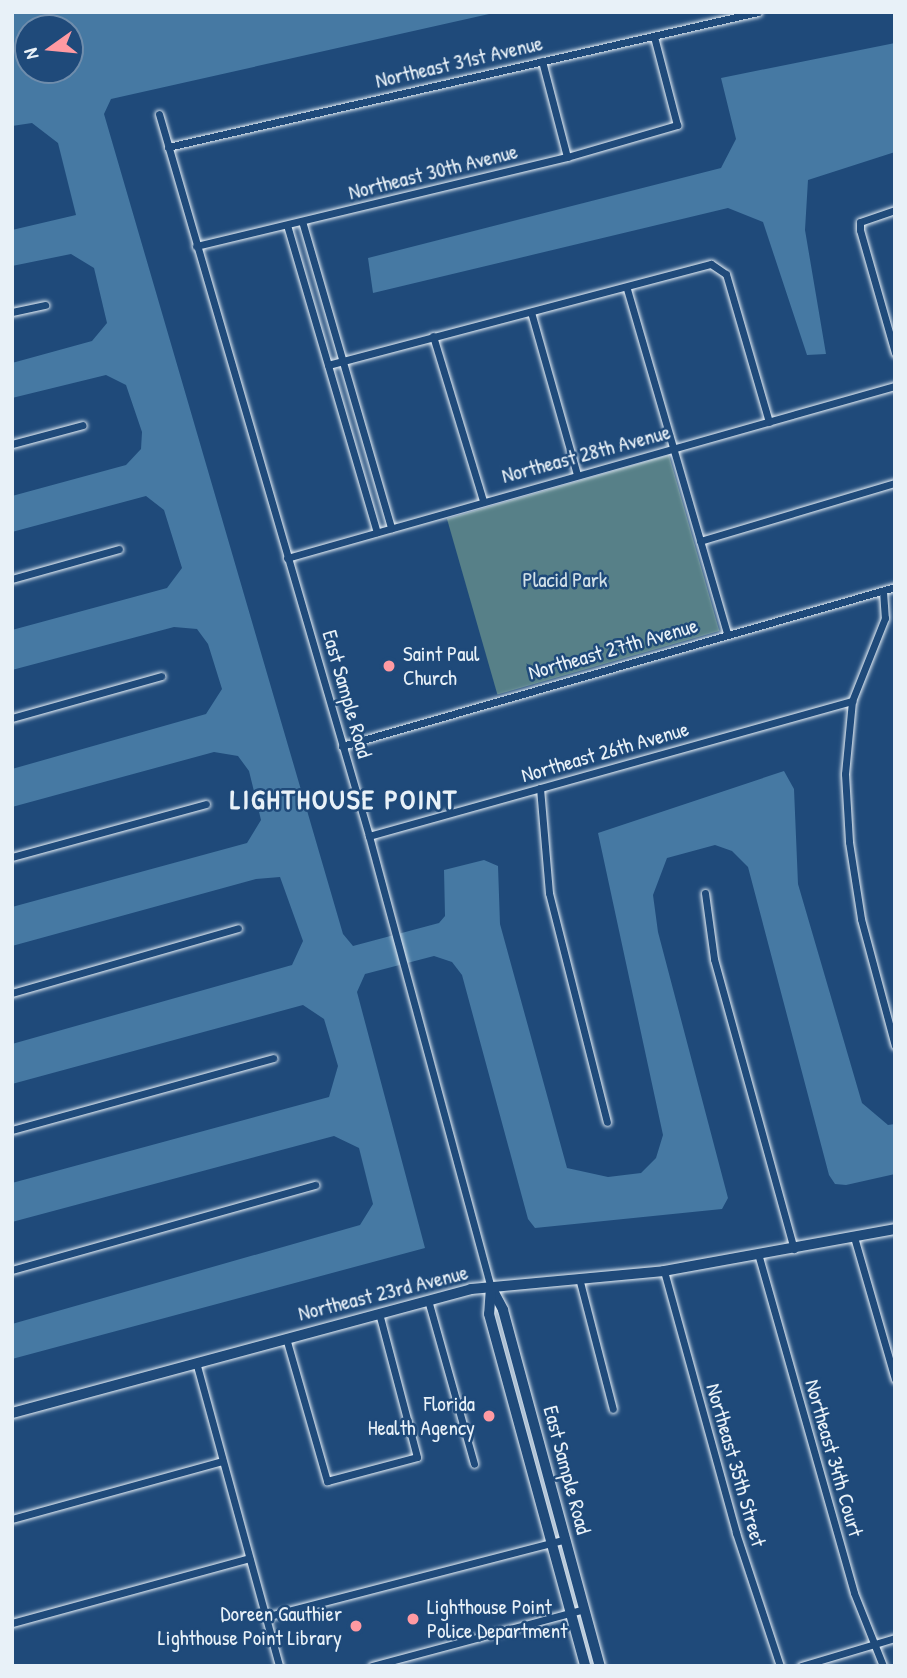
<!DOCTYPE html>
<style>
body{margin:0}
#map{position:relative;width:907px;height:1678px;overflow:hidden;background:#1f4a7a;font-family:"Patrick Hand",sans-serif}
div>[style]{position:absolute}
.green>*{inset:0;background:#578088;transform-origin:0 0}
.water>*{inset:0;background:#4679a3}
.roads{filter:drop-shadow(0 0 2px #e8f1f8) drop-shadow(0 0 2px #e8f1f8)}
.street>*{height:7px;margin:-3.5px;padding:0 3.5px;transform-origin:3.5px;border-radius:3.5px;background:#1f4a7a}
.secondary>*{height:10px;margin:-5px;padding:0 5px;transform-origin:5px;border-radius:5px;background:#1f4a7a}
.dots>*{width:19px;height:19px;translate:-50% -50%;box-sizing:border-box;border:4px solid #1f4a7a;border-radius:50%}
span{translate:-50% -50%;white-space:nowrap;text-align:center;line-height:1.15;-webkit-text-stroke:5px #1f4a7a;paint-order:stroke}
.street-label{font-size:21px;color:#e8f1f8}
.park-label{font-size:21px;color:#d2e0e7}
.poi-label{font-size:21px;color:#e8f1f8}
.left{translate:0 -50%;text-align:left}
.right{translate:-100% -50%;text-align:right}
.district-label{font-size:28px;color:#e8f1f8;font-weight:700;letter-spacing:2px}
.frame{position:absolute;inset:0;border:14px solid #e8f1f8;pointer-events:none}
.north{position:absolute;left:14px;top:14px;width:70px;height:70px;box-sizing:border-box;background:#1f4a7a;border:2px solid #6f8dac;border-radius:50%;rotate:255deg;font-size:19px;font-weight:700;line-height:28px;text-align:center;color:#e8f1f8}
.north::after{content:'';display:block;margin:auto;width:24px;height:32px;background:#ff9aa2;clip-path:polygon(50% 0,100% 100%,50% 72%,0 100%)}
</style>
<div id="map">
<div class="green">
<div style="left:669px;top:455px;width:183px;height:231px;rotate:74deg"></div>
</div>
<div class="water">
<div style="clip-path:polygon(evenodd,12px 12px,498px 12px,111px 99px,104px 114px,343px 934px,353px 946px,439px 923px,445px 916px,444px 870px,484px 860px,498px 866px,500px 924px,567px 1168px,608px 1177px,641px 1173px,656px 1158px,663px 1135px,598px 833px,784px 771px,794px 789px,798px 884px,862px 1103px,888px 1125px,895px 1124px,895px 1174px,846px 1185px,835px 1184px,829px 1175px,748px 867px,732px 851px,715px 845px,667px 858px,653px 895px,658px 932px,728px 1198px,722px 1209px,535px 1228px,528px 1219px,462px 975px,452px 962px,434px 956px,365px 974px,357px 992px,425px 1248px,12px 1359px,12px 1324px,360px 1225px,373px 1204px,359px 1148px,334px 1136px,12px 1222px,12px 1183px,329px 1097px,338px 1066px,324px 1019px,303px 1005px,12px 1084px,12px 1044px,292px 965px,303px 941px,280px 877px,256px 879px,12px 946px,12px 907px,247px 843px,261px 820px,249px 771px,238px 756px,214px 752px,12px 807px,12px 769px,206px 714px,222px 689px,208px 644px,197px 629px,174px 627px,12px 670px,12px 630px,167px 588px,182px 568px,164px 510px,146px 496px,12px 532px,12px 496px,126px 465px,141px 449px,142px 432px,126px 385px,106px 375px,12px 398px,12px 363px,92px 341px,107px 323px,94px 268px,71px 254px,12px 266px,12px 230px,76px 215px,58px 143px,32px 123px,12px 126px,12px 12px,28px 28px,70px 28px,70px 70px,28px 70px,28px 28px)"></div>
<div style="clip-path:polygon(895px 43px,895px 152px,808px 180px,805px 230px,826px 354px,807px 355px,763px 222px,728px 208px,373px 293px,368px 258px,721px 168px,736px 139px,721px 78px)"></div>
</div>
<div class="roads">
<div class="street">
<div style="left:542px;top:61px;width:99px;rotate:75.4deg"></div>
<div style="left:159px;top:114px;width:752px;rotate:73.78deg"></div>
<div style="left:369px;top:836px;width:467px;rotate:74.9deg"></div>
<div style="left:168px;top:147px;width:605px;rotate:-12.89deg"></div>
<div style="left:895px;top:210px;width:37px;rotate:161deg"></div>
<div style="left:860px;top:222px;width:8px;rotate:90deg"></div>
<div style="left:860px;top:230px;width:128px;rotate:74.1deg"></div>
<div style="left:302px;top:221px;width:320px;rotate:73.8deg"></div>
<div style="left:287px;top:225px;width:320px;rotate:73.7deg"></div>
<div style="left:196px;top:246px;width:382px;rotate:-13.5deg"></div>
<div style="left:567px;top:157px;width:115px;rotate:-16.2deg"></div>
<div style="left:677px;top:125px;width:91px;rotate:-104.6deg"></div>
<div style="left:627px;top:289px;width:359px;rotate:73.8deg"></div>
<div style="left:12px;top:312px;width:34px;rotate:-12deg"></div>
<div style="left:531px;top:312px;width:169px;rotate:74.2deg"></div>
<div style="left:433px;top:336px;width:172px;rotate:73.1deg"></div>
<div style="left:328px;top:365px;width:396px;rotate:-14.8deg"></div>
<div style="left:711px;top:264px;width:18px;rotate:34deg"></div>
<div style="left:726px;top:274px;width:154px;rotate:73.8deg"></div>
<div style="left:12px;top:444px;width:73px;rotate:-15deg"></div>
<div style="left:700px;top:541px;width:203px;rotate:-16.6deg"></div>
<div style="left:287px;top:558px;width:632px;rotate:-15.8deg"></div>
<div style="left:12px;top:579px;width:111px;rotate:-15.7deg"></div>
<div style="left:883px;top:591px;width:27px;rotate:86deg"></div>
<div style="left:885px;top:618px;width:89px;rotate:111.7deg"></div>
<div style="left:852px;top:701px;width:73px;rotate:95.5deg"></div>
<div style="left:845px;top:774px;width:68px;rotate:86.6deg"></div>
<div style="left:849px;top:842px;width:78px;rotate:81.1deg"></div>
<div style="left:861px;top:919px;width:131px;rotate:75deg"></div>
<div style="left:12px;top:718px;width:155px;rotate:-15.7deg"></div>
<div style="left:342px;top:746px;width:575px;rotate:-16.04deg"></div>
<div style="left:540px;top:788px;width:105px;rotate:85.1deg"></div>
<div style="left:549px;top:893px;width:236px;rotate:75.8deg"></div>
<div style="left:369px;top:836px;width:502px;rotate:-15.62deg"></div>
<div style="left:12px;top:857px;width:201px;rotate:-15.3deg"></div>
<div style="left:705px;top:893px;width:67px;rotate:82.2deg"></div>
<div style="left:714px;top:959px;width:301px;rotate:74.6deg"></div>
<div style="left:12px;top:993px;width:235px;rotate:-16deg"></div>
<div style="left:12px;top:1130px;width:271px;rotate:-15.4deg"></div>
<div style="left:854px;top:1237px;width:148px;rotate:73.9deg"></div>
<div style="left:759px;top:1257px;width:349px;rotate:74.2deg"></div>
<div style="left:854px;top:1593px;width:79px;rotate:68.3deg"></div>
<div style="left:12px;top:1270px;width:315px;rotate:-15.7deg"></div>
<div style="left:664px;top:1271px;width:272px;rotate:74.6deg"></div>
<div style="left:736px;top:1533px;width:140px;rotate:71.7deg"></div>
<div style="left:579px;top:1278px;width:135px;rotate:75.5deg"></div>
<div style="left:428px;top:1300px;width:170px;rotate:74.3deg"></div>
<div style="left:286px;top:1338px;width:149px;rotate:74deg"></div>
<div style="left:327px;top:1481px;width:93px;rotate:-14.9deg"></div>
<div style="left:417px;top:1457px;width:149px;rotate:-104.8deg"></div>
<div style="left:196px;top:1362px;width:315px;rotate:74.7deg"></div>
<div style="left:12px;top:1519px;width:218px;rotate:-15.4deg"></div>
<div style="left:265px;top:1617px;width:311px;rotate:-14.5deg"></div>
<div style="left:12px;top:1623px;width:246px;rotate:-15.3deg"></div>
<div style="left:372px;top:1666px;width:220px;rotate:-15deg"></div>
<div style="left:801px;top:1666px;width:98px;rotate:-16.6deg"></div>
</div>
<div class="secondary">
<div style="left:491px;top:1287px;width:26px;rotate:62deg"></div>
<div style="left:503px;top:1310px;width:369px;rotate:74.8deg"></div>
<div style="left:491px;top:1287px;width:27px;rotate:94deg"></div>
<div style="left:489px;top:1314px;width:365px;rotate:74.7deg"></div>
<div style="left:12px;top:1413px;width:475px;rotate:-15.1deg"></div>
<div style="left:471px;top:1289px;width:194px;rotate:-5.3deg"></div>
<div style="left:664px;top:1271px;width:235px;rotate:-10.3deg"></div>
</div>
</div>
<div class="dots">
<div style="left:389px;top:666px;background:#ff9aa2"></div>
<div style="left:489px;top:1416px;background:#ff9aa2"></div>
<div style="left:413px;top:1619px;background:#ff9aa2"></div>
<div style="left:356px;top:1626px;background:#ff9aa2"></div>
</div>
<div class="street-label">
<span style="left:459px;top:62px;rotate:-13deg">Northeast 31st Avenue</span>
<span style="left:433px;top:172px;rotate:-14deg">Northeast 30th Avenue</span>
<span style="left:586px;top:454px;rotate:-15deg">Northeast 28th Avenue</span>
<span style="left:613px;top:649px;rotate:-16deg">Northeast 27th Avenue</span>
<span style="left:347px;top:694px;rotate:74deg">East Sample Road</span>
<span style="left:605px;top:752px;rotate:-16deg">Northeast 26th Avenue</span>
<span style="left:383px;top:1293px;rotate:-14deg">Northeast 23rd Avenue</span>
<span style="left:834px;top:1458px;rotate:74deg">Northeast 34th Court</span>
<span style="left:736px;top:1465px;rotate:74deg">Northeast 35th Street</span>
<span style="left:567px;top:1470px;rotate:75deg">East Sample Road</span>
</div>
<div class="park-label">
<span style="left:565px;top:580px">Placid Park</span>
</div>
<div class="poi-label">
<span class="left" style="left:403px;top:666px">Saint Paul<br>Church</span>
<span class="right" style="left:475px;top:1416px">Florida<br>Health Agency</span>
<span class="left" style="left:427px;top:1619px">Lighthouse Point<br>Police Department</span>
<span class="right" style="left:342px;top:1626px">Doreen Gauthier<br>Lighthouse Point Library</span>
</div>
<div class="district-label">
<span style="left:344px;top:799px">LIGHTHOUSE POINT</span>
</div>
<div class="frame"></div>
<div class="north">N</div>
</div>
